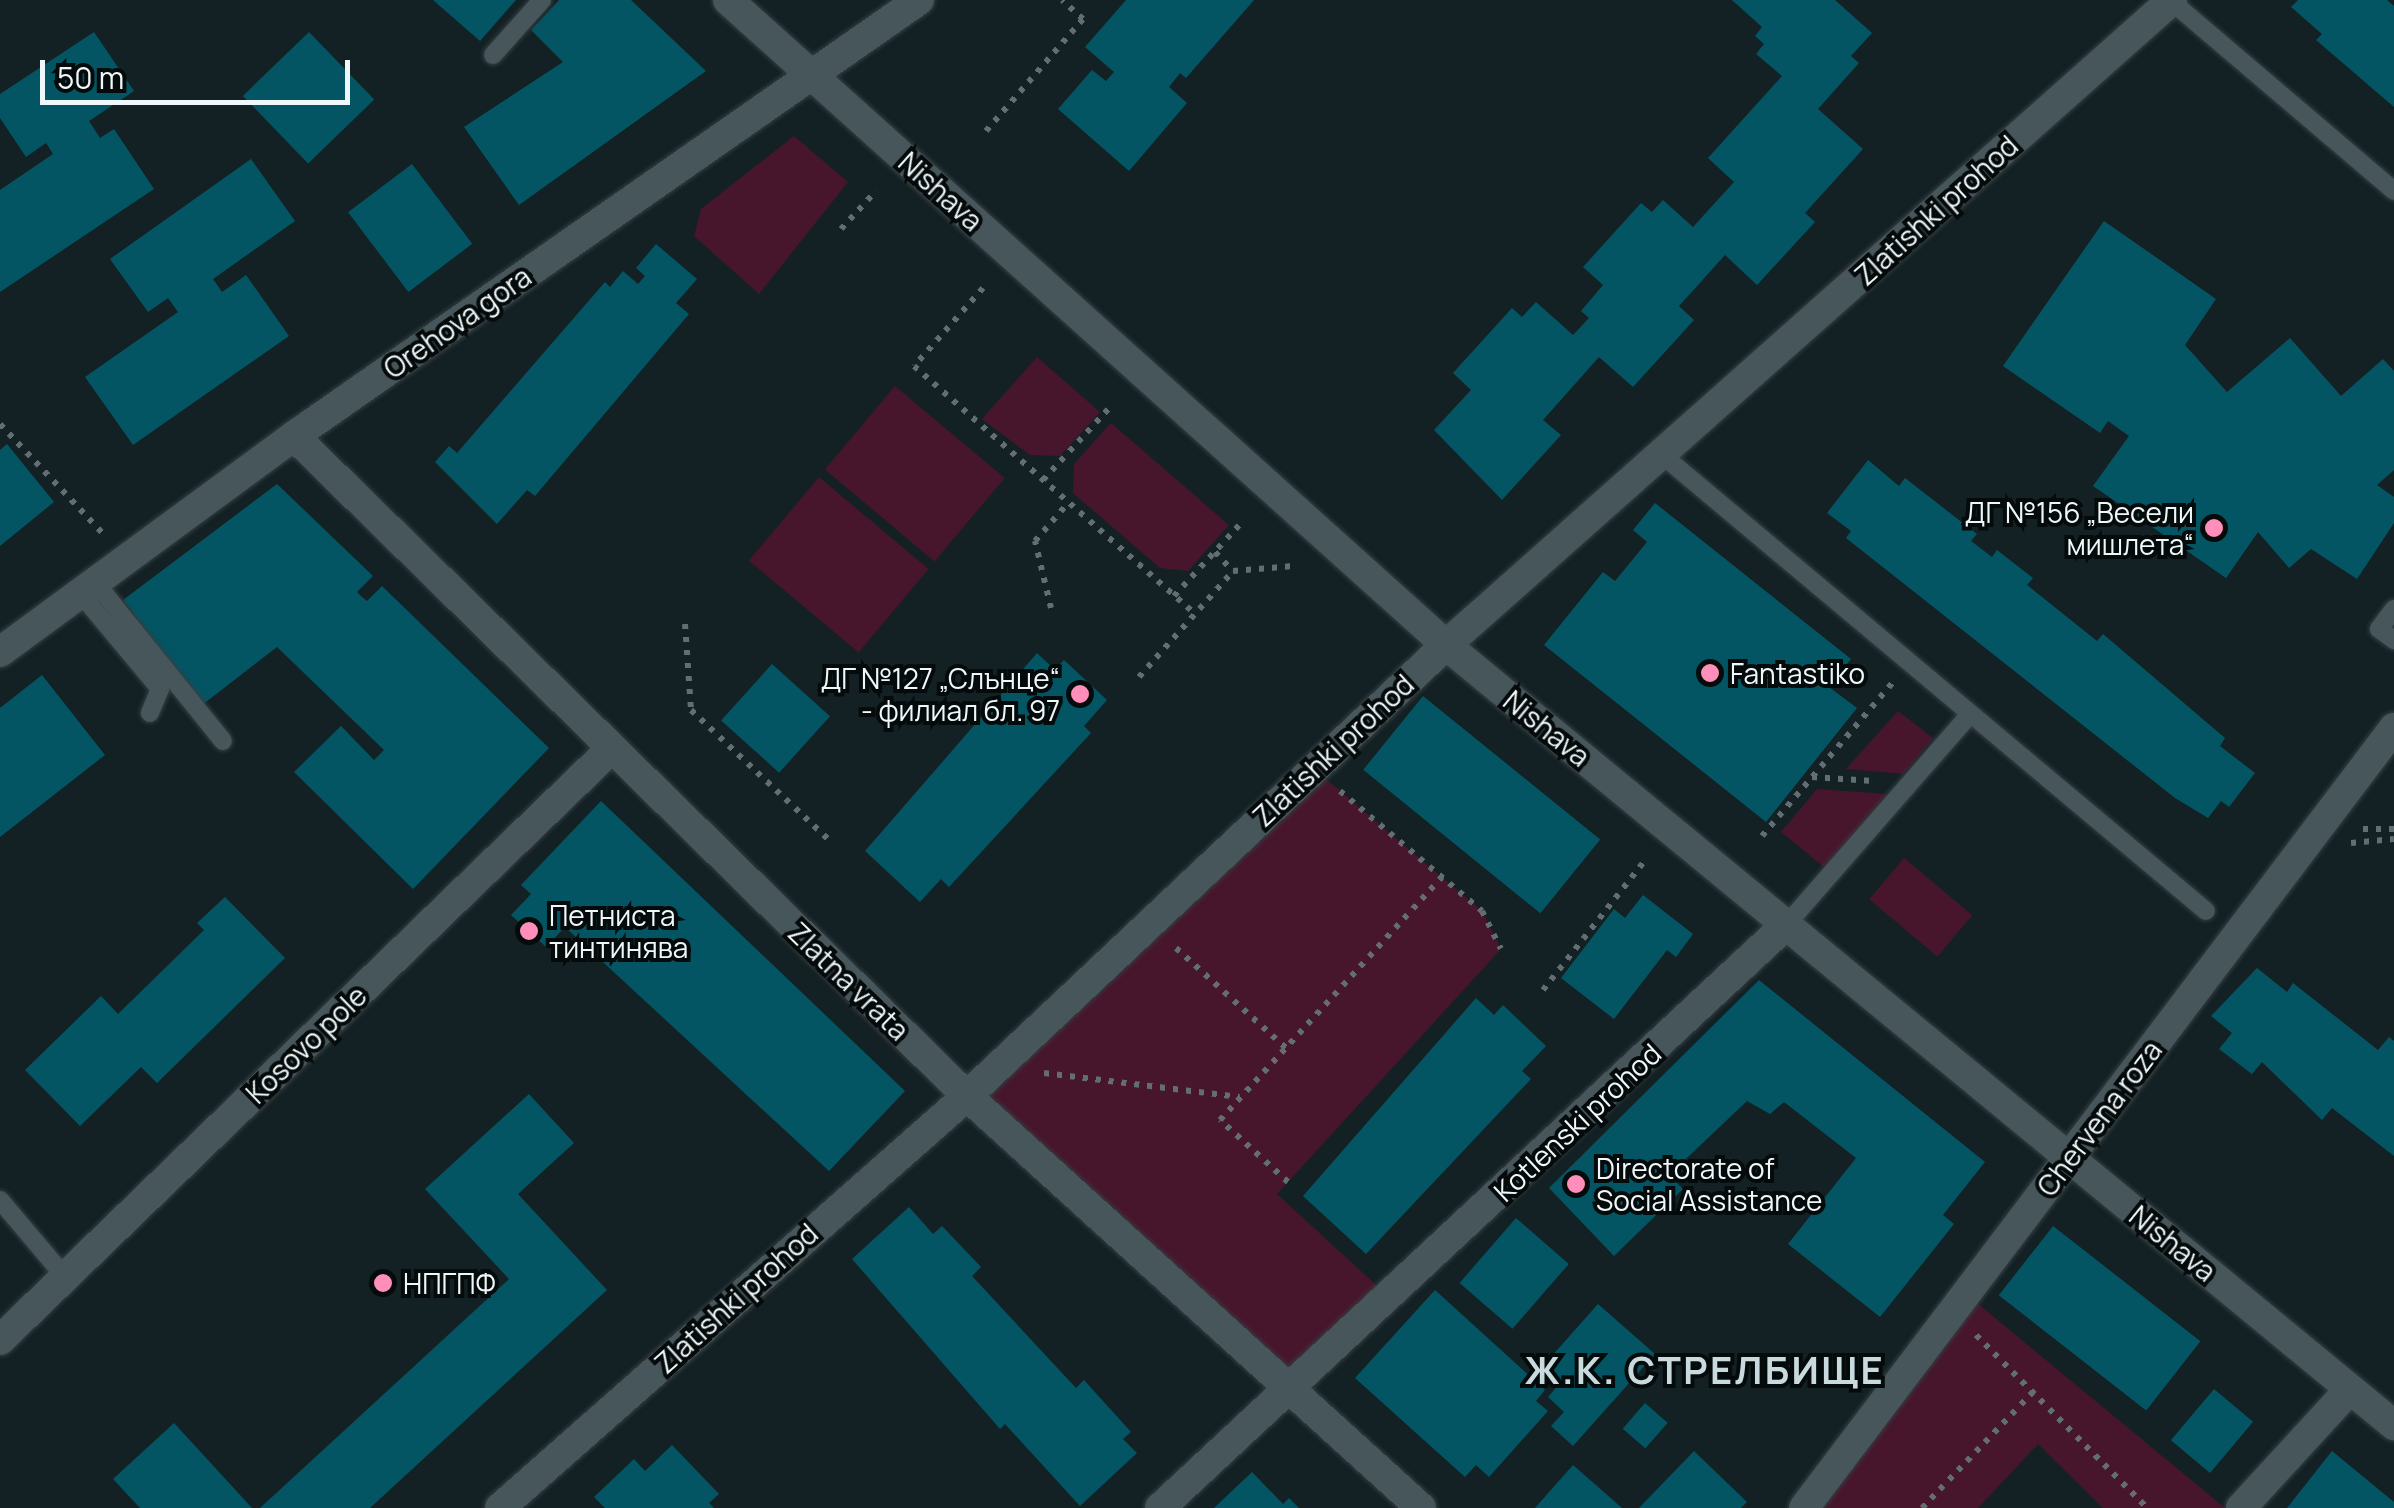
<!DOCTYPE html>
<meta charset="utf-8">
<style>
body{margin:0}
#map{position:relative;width:2394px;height:1508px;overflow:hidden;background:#132124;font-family:Manrope,sans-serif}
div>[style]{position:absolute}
.green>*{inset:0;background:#48162c;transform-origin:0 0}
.building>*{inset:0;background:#045564;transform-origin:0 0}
.path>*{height:6px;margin-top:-3px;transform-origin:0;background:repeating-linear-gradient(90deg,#626e71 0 5px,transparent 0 13px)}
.roads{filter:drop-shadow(0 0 2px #353e42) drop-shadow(0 0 2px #353e42)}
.service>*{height:18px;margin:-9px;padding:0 9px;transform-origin:9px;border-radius:9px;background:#47565a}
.minor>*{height:30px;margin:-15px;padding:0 15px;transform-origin:15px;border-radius:15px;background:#47565a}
.tertiary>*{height:30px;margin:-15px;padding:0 15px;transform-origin:15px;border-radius:15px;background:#47565a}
.dots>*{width:28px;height:28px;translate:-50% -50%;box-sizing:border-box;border:5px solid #050a0b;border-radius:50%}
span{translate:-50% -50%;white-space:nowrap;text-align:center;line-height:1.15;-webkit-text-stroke:8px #050a0b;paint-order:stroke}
.street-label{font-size:28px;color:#eef7f9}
.poi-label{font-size:28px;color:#eef7f9}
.right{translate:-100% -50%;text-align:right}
.left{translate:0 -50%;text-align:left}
.district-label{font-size:38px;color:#c9dadf;font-weight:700;letter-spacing:2.5px}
.scale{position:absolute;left:40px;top:60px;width:310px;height:45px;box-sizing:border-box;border:5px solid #eef7f9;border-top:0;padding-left:12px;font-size:30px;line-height:35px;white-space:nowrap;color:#eef7f9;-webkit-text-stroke:8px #050a0b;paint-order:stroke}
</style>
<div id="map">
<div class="green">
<div style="clip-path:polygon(794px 136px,848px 182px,759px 294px,694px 236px,701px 209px)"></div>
<div style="clip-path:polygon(1037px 357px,1100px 412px,1060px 456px,1030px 455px,982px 419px)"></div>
<div style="left:895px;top:386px;width:143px;height:109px;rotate:40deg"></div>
<div style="clip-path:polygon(1111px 423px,1229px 525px,1188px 571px,1160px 568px,1073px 493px,1074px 464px)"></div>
<div style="left:819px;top:477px;width:143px;height:109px;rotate:40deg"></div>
<div style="clip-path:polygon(1898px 711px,1933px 738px,1903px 774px,1846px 769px)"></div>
<div style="clip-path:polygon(1313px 768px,1482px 911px,1501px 949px,1277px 1194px,1388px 1296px,1289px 1388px,967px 1096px)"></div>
<div style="clip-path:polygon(1817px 789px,1887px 794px,1825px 868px,1781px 832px)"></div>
<div style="left:1904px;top:858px;width:89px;height:54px;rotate:40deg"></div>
<div style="clip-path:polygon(1966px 1294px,2225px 1508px,2103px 1508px,2038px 1444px,1978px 1508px,1804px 1508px)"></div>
</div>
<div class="building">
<div style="clip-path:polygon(433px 0,516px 0,480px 41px)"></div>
<div style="clip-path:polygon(559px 0,631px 0,706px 71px,519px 205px,464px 127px,563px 62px,531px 30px)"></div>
<div style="clip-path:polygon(1126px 0,1254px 0,1186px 78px,1180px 73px,1169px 87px,1187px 103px,1129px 171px,1058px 109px,1092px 70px,1106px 81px,1114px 72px,1085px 47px)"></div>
<div style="clip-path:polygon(1732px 0,1835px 0,1872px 33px,1851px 56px,1859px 63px,1818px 109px,1863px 149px,1805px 213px,1815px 222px,1757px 285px,1725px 255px,1679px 306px,1694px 320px,1633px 387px,1599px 357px,1543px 420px,1561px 435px,1502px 500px,1434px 430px,1471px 390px,1453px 373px,1512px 308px,1522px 317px,1536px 302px,1573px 335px,1589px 318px,1581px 311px,1603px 285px,1583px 267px,1641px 203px,1652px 212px,1663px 200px,1693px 227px,1734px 182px,1708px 158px,1782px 76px,1756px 54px,1764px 44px,1755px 36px,1762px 27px)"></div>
<div style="clip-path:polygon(2298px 0,2387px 0,2394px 6px,2394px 107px,2316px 40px,2322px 34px,2291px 7px)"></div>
<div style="clip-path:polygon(94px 32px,134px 91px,89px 121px,100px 138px,114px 129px,154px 189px,0 292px,0 190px,53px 154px,46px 143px,26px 157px,0 118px,0 94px)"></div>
<div style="left:309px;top:32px;width:94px;height:92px;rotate:46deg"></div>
<div style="clip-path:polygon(251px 159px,295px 221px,213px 279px,222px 292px,246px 275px,289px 336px,133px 445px,85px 377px,178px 312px,168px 298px,148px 312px,110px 259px)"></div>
<div style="left:412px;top:164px;width:100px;height:80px;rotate:53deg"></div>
<div style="clip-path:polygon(2104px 221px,2216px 299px,2185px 345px,2227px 392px,2290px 338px,2341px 396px,2383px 359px,2394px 371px,2394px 470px,2377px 485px,2394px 497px,2394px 523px,2357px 579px,2311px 549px,2289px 568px,2258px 532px,2226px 578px,2093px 486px,2129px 436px,2108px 421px,2100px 433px,2003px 366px)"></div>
<div style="clip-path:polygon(656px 244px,697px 279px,676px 303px,689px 314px,535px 496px,527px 490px,497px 524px,435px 462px,449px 446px,457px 453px,605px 282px,610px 287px,623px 271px,638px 284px,645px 276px,636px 268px)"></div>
<div style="clip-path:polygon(7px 444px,54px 502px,0 546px,0 450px)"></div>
<div style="clip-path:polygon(1868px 460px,1899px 486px,1905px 478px,1977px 534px,1971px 541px,1992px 557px,1997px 550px,2033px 578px,2027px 585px,2097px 641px,2103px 634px,2225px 738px,2220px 746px,2255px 773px,2229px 807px,2221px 801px,2208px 818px,2175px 798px,1846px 538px,1851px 531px,1827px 513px)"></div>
<div style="clip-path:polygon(277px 484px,373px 576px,357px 592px,362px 597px,367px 601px,382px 586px,549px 748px,413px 889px,294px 772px,341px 726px,374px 760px,384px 750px,277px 647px,202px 705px,123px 600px)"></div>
<div style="clip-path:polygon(1655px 503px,1851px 659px,1829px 687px,1857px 708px,1766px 822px,1544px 645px,1603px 572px,1615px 581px,1647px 542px,1633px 530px)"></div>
<div style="clip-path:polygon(1037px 653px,1055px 670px,1064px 660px,1107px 700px,1084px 726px,1091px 733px,949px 887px,941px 879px,920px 902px,865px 851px)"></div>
<div style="left:772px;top:664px;width:78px;height:76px;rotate:42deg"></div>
<div style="clip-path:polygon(42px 675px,105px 755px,0 837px,0 708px)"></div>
<div style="left:1423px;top:696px;width:228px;height:95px;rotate:39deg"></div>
<div style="clip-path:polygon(601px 801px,905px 1091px,829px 1171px,565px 927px,546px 947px,511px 915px,531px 894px,521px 885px)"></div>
<div style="clip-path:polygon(1643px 895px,1693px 934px,1676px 957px,1667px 950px,1614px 1019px,1561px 978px,1614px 909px,1625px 918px)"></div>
<div style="clip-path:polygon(225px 897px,285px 958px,157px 1083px,141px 1067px,80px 1126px,25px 1070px,101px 996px,118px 1014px,204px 930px,197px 923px)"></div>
<div style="clip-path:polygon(2257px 968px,2287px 992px,2293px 983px,2378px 1050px,2389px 1037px,2394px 1041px,2394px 1156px,2332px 1108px,2322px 1120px,2262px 1062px,2252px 1074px,2219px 1049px,2232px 1033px,2211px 1016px)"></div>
<div style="clip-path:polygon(1759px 980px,1985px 1162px,1943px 1215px,1954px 1224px,1880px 1317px,1788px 1244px,1856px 1158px,1784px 1102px,1770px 1114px,1747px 1101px,1669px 1175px,1683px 1189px,1614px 1256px,1549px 1188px)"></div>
<div style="clip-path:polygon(1476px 998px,1494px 1015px,1503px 1005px,1546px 1046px,1522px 1071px,1531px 1079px,1366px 1254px,1303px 1196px)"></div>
<div style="clip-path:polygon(529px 1094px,574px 1143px,518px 1194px,607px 1290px,370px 1508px,260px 1508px,509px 1279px,425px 1189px)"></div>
<div style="clip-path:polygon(909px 1207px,933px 1234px,942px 1226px,981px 1267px,972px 1276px,1076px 1388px,1084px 1380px,1131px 1432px,1123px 1439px,1137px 1453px,1080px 1506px,1005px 1424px,1000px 1429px,852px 1259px)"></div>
<div style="left:1516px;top:1218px;width:70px;height:86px;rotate:41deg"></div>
<div style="left:2053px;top:1226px;width:187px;height:88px;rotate:38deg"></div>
<div style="clip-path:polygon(1435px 1290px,1545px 1390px,1536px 1401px,1548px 1411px,1489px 1477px,1476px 1465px,1465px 1477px,1355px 1378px)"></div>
<div style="clip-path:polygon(1598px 1304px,1655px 1354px,1573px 1446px,1551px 1426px,1564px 1412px,1548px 1397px,1560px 1383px,1542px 1367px)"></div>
<div style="left:2214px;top:1389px;width:51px;height:67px;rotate:40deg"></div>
<div style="left:1645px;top:1403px;width:30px;height:34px;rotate:41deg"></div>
<div style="clip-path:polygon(174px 1423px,252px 1508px,140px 1508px,113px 1479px)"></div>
<div style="clip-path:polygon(672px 1445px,719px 1494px,709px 1503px,714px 1508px,605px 1508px,594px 1497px,634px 1459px,645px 1471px)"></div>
<div style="clip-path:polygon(1694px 1451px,1747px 1502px,1741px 1508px,1639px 1508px)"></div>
<div style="clip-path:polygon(2332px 1451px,2394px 1502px,2394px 1508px,2287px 1508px)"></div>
<div style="clip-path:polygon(1573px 1465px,1622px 1508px,1535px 1508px)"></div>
<div style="clip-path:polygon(1252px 1472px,1283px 1504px,1289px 1498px,1299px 1508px,1214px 1508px)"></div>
</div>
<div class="path">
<div style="left:986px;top:131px;width:148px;rotate:-49.1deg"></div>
<div style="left:1083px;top:19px;width:28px;rotate:-138deg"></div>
<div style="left:841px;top:229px;width:52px;rotate:-47.4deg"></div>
<div style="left:983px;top:288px;width:104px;rotate:131.5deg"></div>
<div style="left:914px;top:366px;width:375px;rotate:41.4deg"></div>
<div style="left:0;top:424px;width:154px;rotate:46.8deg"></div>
<div style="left:1043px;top:480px;width:103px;rotate:-47.4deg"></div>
<div style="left:1215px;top:552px;width:26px;rotate:47deg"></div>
<div style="left:1174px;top:596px;width:102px;rotate:-47.4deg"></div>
<div style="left:1051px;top:608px;width:69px;rotate:-103.4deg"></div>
<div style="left:1035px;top:541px;width:50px;rotate:-49deg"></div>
<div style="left:685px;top:624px;width:86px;rotate:86deg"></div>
<div style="left:691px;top:710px;width:194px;rotate:43.3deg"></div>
<div style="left:1139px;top:677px;width:142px;rotate:-48.4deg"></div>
<div style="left:1233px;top:571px;width:60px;rotate:-4.8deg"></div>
<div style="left:1812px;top:777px;width:61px;rotate:3.8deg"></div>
<div style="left:1340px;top:791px;width:186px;rotate:40.2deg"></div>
<div style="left:1482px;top:911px;width:42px;rotate:63.4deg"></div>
<div style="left:2363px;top:829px;width:31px"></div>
<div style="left:1762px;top:836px;width:201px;rotate:-49.6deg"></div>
<div style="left:2351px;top:843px;width:43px;rotate:-5.3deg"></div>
<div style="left:1176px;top:948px;width:149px;rotate:42.3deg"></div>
<div style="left:1543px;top:990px;width:162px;rotate:-51.8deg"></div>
<div style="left:1044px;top:1073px;width:197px;rotate:7deg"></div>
<div style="left:1288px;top:1182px;width:92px;rotate:-137.6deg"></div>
<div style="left:1220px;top:1120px;width:329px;rotate:-47.6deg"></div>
<div style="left:1976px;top:1335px;width:243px;rotate:45.3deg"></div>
<div style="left:1922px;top:1508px;width:161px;rotate:-46.3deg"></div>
</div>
<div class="roads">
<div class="service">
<div style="left:2171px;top:1px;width:293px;rotate:40.4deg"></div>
<div style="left:493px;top:55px;width:74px;rotate:-48.3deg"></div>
<div style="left:1661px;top:454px;width:711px;rotate:39.98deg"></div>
<div style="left:95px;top:582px;width:204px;rotate:51.2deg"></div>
<div style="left:80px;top:593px;width:125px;rotate:50.2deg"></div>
<div style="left:160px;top:689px;width:26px;rotate:113deg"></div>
<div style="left:2394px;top:609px;width:25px;rotate:127deg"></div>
<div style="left:2379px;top:629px;width:19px;rotate:36deg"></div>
<div style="left:1787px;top:924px;width:279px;rotate:-48.9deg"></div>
<div style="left:0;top:1200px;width:101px;rotate:49.8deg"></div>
</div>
<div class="minor">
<div style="left:294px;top:436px;width:943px;rotate:44.44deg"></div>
<div style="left:967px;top:1096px;width:613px;rotate:42.22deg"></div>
<div style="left:0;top:652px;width:365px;rotate:-36.3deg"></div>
<div style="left:294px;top:436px;width:762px;rotate:-34.9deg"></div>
<div style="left:0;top:1340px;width:851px;rotate:-44.05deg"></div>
<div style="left:500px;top:1508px;width:623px;rotate:-41.42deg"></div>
<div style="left:967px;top:1096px;width:658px;rotate:-43.28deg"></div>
<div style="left:1446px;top:645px;width:971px;rotate:-41.62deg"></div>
<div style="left:1160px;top:1508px;width:857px;rotate:-42.97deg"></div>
<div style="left:1804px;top:1508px;width:978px;rotate:-52.9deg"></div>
<div style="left:2241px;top:1508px;width:161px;rotate:-47.5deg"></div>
</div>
<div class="tertiary">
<div style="left:728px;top:0;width:965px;rotate:41.93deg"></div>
<div style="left:1446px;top:645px;width:1228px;rotate:39.45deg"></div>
</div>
</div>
<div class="dots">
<div style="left:2214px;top:528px;background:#ff8eba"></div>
<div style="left:1710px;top:673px;background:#ff8eba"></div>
<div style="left:1080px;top:694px;background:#ff8eba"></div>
<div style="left:529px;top:931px;background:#ff8eba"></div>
<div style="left:1576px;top:1184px;background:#ff8eba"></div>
<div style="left:383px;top:1283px;background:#ff8eba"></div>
</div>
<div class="street-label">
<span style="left:941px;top:191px;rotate:42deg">Nishava</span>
<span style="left:1936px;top:210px;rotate:-42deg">Zlatishki prohod</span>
<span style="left:457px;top:322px;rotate:-35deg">Orehova gora</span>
<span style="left:1547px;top:728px;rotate:39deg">Nishava</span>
<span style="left:1333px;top:750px;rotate:-43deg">Zlatishki prohod</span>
<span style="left:849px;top:981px;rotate:44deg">Zlatna vrata</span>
<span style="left:306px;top:1044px;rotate:-44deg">Kosovo pole</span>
<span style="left:2099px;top:1118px;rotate:-53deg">Chervena roza</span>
<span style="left:1577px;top:1122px;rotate:-43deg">Kotlenski prohod</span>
<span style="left:2173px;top:1243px;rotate:39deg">Nishava</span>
<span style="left:736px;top:1298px;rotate:-42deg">Zlatishki prohod</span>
</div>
<div class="poi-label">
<span class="right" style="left:2194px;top:528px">ДГ №156 „Весели<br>мишлета“</span>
<span class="left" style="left:1730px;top:673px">Fantastiko</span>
<span class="right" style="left:1060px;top:694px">ДГ №127 „Слънце“<br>- филиал бл. 97</span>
<span class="left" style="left:549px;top:931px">Петниста<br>тинтинява</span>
<span class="left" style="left:1596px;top:1184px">Directorate of<br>Social Assistance</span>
<span class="left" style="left:403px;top:1283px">НПГПФ</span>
</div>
<div class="district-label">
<span style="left:1705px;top:1370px">Ж.К. СТРЕЛБИЩЕ</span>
</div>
<div class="scale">50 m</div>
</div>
